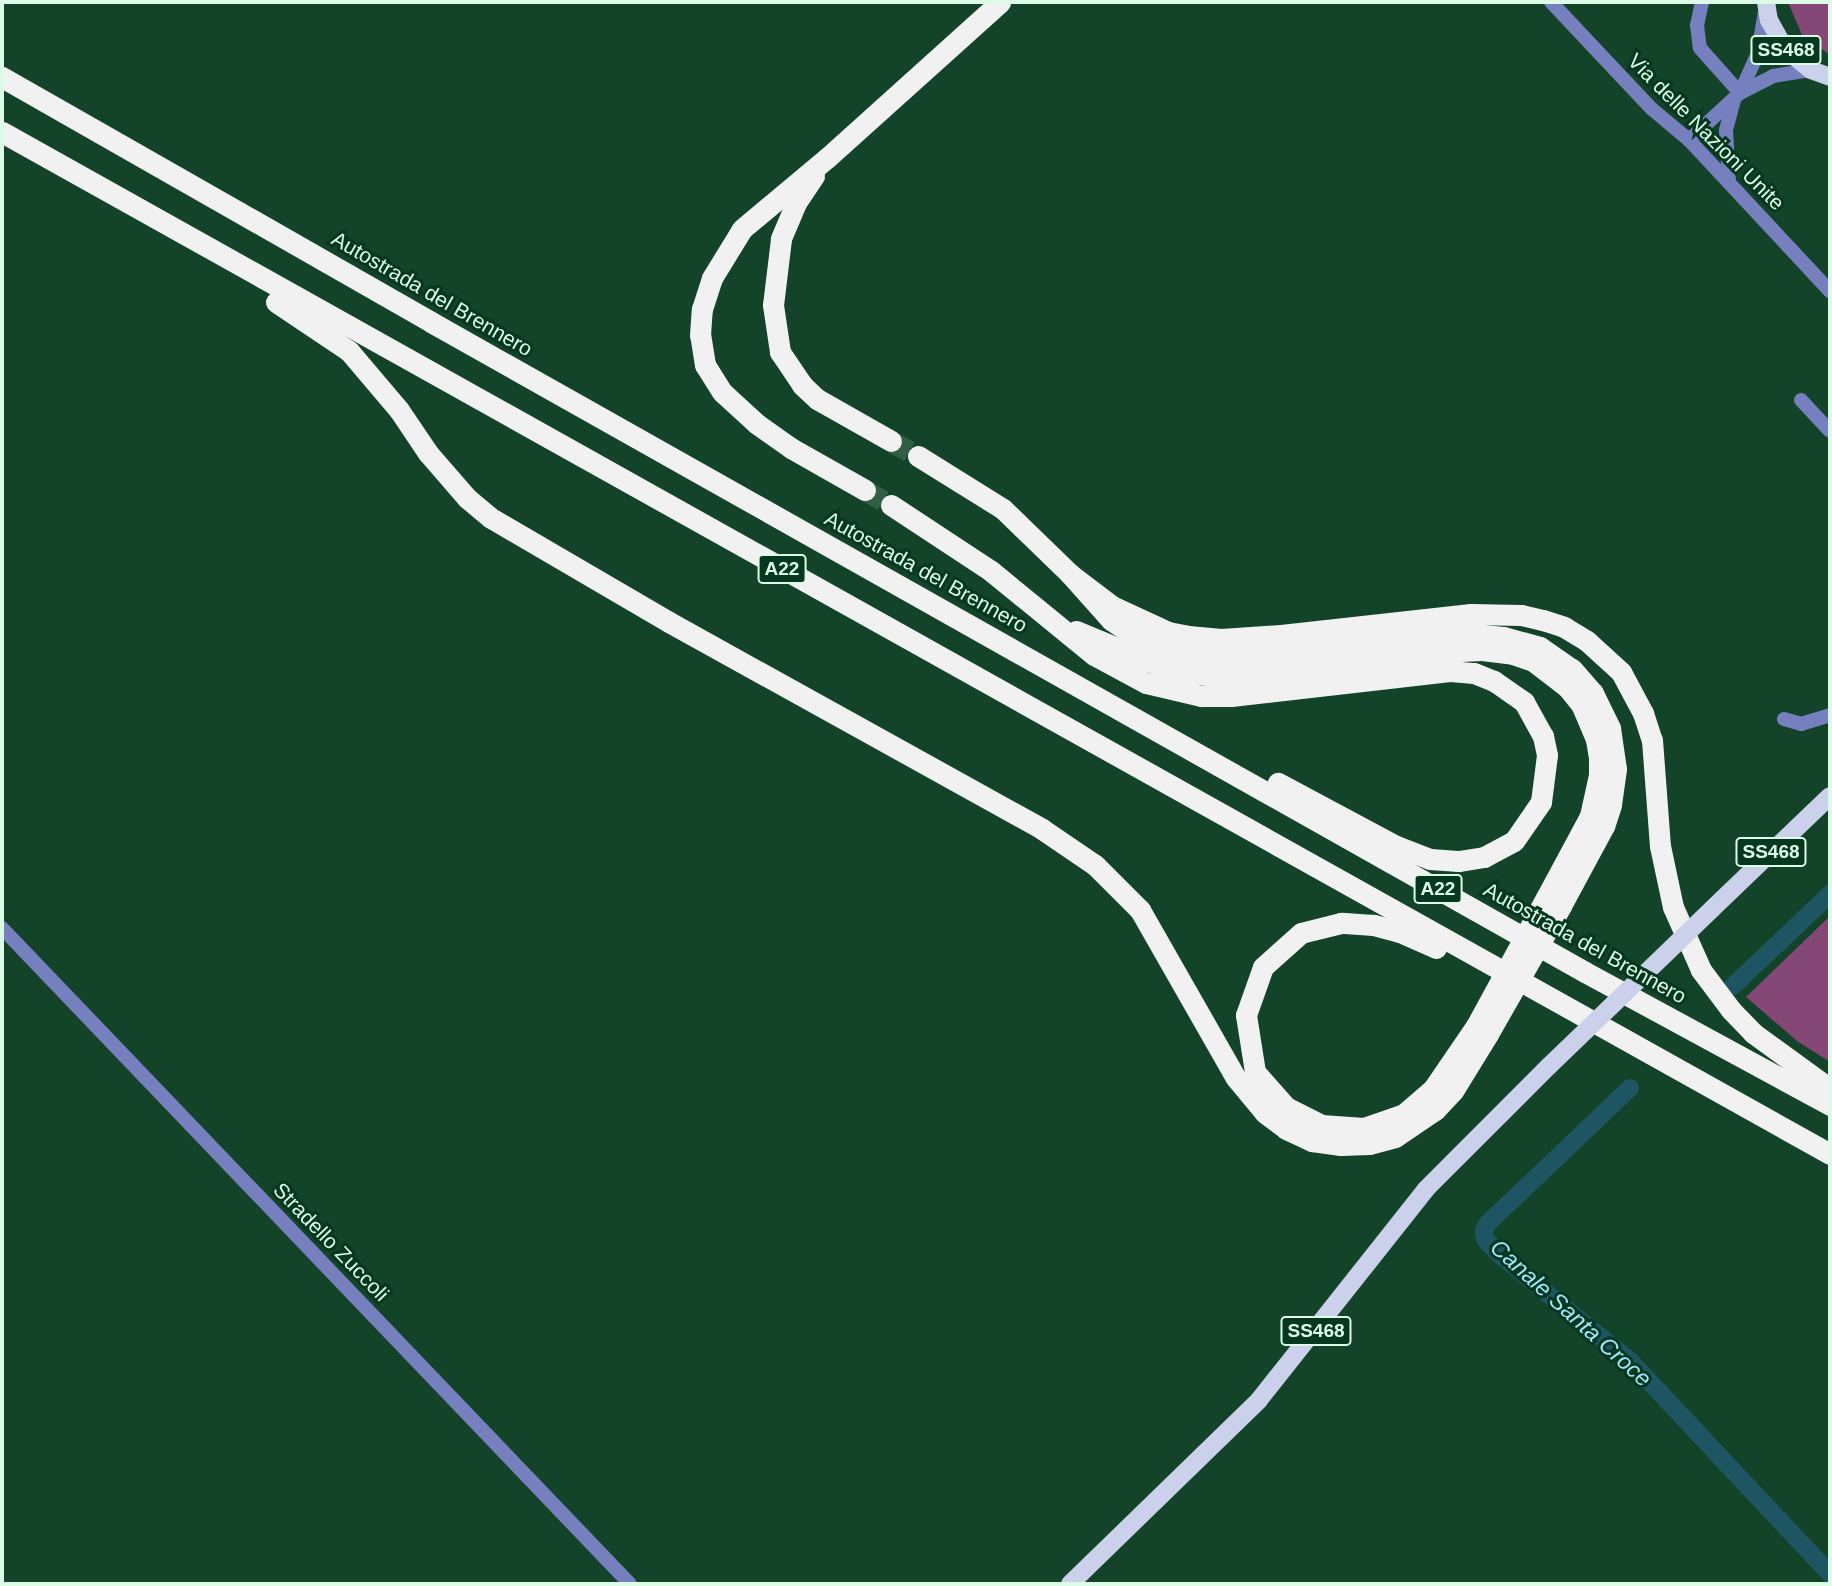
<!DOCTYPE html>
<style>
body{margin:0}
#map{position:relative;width:1832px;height:1586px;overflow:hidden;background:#134329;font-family:Helvetica,sans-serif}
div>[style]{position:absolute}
.green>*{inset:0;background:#844776}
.canal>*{height:18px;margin:-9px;padding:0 9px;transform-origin:9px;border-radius:9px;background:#1e5562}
.motorway-tunnel>*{height:21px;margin-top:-10.5px;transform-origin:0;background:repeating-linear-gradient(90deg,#315f46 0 21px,transparent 0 31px)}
.minor>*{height:14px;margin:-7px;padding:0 7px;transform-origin:7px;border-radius:7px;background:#7680bf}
.primary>*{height:18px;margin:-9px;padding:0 9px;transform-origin:9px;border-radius:9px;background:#ccd1eb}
.motorway>*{height:21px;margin:-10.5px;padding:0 10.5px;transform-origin:10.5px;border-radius:10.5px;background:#f1f1f1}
.primary-bridge>*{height:18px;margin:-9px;padding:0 9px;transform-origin:9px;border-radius:9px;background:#ccd1eb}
.motorway-bridge>*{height:21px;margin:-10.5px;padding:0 10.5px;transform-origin:10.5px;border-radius:10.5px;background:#f1f1f1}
span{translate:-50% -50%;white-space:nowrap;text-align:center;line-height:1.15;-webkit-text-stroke:6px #05381f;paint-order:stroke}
.shield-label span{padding:2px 5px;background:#05381f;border:2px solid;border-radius:5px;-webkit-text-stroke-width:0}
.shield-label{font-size:19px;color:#ddfce7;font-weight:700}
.street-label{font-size:21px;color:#ddfce7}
.water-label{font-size:23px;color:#a2e7f9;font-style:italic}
.frame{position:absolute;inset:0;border:4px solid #ddfce7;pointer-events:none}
</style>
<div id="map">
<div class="green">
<div style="clip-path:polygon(1788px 2px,1830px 2px,1830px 55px,1802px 35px)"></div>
<div style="clip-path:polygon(1830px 916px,1830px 1062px,1797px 1041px,1746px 997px)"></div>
</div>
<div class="canal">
<div style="left:1733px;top:986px;width:134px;rotate:-43.5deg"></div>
<div style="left:1630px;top:1088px;width:197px;rotate:136.4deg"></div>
<div style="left:1487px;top:1224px;width:8px;rotate:113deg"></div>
<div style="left:1484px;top:1231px;width:8px;rotate:83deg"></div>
<div style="left:1485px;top:1239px;width:22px;rotate:47deg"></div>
<div style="left:1500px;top:1255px;width:169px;rotate:39.2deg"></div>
<div style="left:1631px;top:1362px;width:291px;rotate:46.8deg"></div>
</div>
<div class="motorway-tunnel">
<div style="left:891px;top:441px;width:31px;rotate:29deg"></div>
<div style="left:865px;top:490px;width:30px;rotate:30deg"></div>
</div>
<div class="minor">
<div style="left:1551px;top:2px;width:147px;rotate:46.7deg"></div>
<div style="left:1652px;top:109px;width:48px;rotate:40deg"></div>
<div style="left:1689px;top:140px;width:207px;rotate:47deg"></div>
<div style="left:1702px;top:2px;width:24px;rotate:102deg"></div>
<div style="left:1697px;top:25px;width:23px;rotate:83deg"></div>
<div style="left:1700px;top:48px;width:60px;rotate:48.4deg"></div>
<div style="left:1740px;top:93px;width:37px;rotate:-27deg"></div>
<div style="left:1773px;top:76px;width:38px;rotate:-9deg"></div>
<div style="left:1689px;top:140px;width:69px;rotate:-42.7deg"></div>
<div style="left:1740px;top:93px;width:44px;rotate:-65.8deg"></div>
<div style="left:1758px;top:53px;width:43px;rotate:-80.5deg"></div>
<div style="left:1729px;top:182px;width:52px;rotate:-93.3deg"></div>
<div style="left:1726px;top:130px;width:31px;rotate:-75deg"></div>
<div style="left:1801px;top:400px;width:42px;rotate:46.9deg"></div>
<div style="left:1784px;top:719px;width:18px;rotate:16deg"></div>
<div style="left:1801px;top:724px;width:30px;rotate:-17deg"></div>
<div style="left:2px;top:928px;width:908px;rotate:46.25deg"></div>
</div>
<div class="primary">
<div style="left:1766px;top:2px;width:18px;rotate:81deg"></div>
<div style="left:1769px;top:20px;width:33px;rotate:61deg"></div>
<div style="left:1785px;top:49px;width:33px;rotate:39deg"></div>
<div style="left:1811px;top:70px;width:20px;rotate:20deg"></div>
<div style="left:1712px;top:909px;width:163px;rotate:-43.8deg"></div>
<div style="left:1070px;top:1584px;width:264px;rotate:-44.2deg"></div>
<div style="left:1259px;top:1400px;width:269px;rotate:-51.6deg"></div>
<div style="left:1426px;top:1189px;width:174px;rotate:-45deg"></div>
</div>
<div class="motorway">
<div style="left:2px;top:77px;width:494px;rotate:29.7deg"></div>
<div style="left:431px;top:322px;width:1324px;rotate:29.39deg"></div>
<div style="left:1585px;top:972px;width:279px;rotate:28.5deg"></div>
<div style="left:2px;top:132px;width:2094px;rotate:29.21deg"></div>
<div style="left:814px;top:176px;width:32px;rotate:124deg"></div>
<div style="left:796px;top:203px;width:39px;rotate:113deg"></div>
<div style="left:781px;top:239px;width:66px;rotate:96.9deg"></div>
<div style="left:773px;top:305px;width:48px;rotate:81.5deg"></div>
<div style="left:780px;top:352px;width:40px;rotate:56deg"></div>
<div style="left:802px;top:385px;width:21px;rotate:43deg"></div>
<div style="left:817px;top:399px;width:85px;rotate:29.6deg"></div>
<div style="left:276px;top:302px;width:88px;rotate:33.9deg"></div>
<div style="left:349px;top:351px;width:77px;rotate:49.7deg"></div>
<div style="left:399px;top:410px;width:52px;rotate:56deg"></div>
<div style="left:428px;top:453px;width:60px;rotate:49.1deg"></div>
<div style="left:467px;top:498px;width:31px;rotate:40deg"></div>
<div style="left:491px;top:518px;width:206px;rotate:30.3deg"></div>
<div style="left:669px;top:622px;width:427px;rotate:29deg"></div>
<div style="left:1042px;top:829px;width:64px;rotate:34.2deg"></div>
<div style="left:1095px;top:865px;width:64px;rotate:45deg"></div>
<div style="left:1140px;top:910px;width:193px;rotate:60.3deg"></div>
<div style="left:1236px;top:1078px;width:45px;rotate:50.4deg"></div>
<div style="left:1265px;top:1113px;width:26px;rotate:37deg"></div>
<div style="left:1286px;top:1129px;width:29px;rotate:25deg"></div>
<div style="left:1312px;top:1141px;width:29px;rotate:8deg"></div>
<div style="left:1341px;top:1145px;width:28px;rotate:-2deg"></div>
<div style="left:1369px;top:1144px;width:27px;rotate:-15deg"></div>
<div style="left:1395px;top:1137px;width:48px;rotate:-34deg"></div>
<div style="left:1435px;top:1110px;width:26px;rotate:-47deg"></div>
<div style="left:1453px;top:1091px;width:67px;rotate:-58.4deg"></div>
<div style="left:918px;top:456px;width:100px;rotate:31.9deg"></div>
<div style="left:1003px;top:509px;width:93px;rotate:44.1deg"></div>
<div style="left:1070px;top:574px;width:62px;rotate:48.3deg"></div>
<div style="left:1111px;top:620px;width:36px;rotate:34deg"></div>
<div style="left:1141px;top:640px;width:27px;rotate:22deg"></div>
<div style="left:1166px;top:650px;width:46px;rotate:11.3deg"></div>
<div style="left:1211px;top:659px;width:76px;rotate:-3.8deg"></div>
<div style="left:1287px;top:654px;width:177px;rotate:-6.8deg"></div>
<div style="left:1463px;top:633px;width:40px;rotate:5.7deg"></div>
<div style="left:1503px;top:637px;width:38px;rotate:15deg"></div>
<div style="left:1540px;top:647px;width:39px;rotate:35deg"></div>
<div style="left:1572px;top:669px;width:32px;rotate:49deg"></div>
<div style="left:1593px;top:693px;width:39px;rotate:64deg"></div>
<div style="left:1610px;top:728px;width:41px;rotate:81.7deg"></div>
<div style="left:1616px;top:769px;width:36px;rotate:98deg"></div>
<div style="left:1611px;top:805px;width:22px;rotate:108deg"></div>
<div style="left:1604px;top:826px;width:91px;rotate:118.3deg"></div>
<div style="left:865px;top:490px;width:85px;rotate:-150.4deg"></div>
<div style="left:791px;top:448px;width:42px;rotate:-144.8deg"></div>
<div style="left:757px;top:424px;width:47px;rotate:-137.6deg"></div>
<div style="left:722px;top:392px;width:32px;rotate:-122deg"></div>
<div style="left:705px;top:365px;width:30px;rotate:-99deg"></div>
<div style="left:700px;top:335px;width:26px;rotate:-86deg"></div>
<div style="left:702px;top:309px;width:33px;rotate:-72deg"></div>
<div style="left:712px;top:278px;width:57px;rotate:-58.5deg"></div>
<div style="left:742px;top:229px;width:111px;rotate:-39.9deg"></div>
<div style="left:827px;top:158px;width:233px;rotate:-42deg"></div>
<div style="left:891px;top:505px;width:120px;rotate:33.4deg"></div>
<div style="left:991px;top:571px;width:133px;rotate:39.2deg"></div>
<div style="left:1094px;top:655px;width:59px;rotate:28.3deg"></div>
<div style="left:1146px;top:683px;width:57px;rotate:13.3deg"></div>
<div style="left:1201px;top:696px;width:30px"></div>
<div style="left:1231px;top:696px;width:220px;rotate:-6.5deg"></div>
<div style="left:1450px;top:671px;width:24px;rotate:5deg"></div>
<div style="left:1474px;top:673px;width:22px;rotate:22deg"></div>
<div style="left:1494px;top:681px;width:37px;rotate:35deg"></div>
<div style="left:1524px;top:702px;width:39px;rotate:61deg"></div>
<div style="left:1543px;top:736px;width:19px;rotate:78deg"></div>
<div style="left:1547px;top:755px;width:47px;rotate:97.3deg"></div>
<div style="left:1541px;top:802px;width:47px;rotate:124.7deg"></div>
<div style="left:1514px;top:841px;width:34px;rotate:152deg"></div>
<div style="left:1484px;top:857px;width:26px;rotate:171deg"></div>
<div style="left:1458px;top:861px;width:28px;rotate:-176deg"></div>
<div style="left:1430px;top:859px;width:36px;rotate:-159deg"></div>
<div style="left:1396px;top:846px;width:134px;rotate:-151.9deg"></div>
<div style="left:1070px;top:574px;width:53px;rotate:37.3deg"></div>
<div style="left:1112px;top:606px;width:62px;rotate:24.9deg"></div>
<div style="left:1168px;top:632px;width:20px;rotate:11deg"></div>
<div style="left:1188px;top:636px;width:33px;rotate:5deg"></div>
<div style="left:1221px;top:639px;width:60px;rotate:-3.8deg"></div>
<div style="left:1281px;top:635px;width:191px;rotate:-6.3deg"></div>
<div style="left:1471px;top:614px;width:50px;rotate:1.1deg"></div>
<div style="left:1521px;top:615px;width:23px;rotate:13deg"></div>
<div style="left:1543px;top:620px;width:22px;rotate:18deg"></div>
<div style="left:1564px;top:627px;width:27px;rotate:31deg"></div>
<div style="left:1587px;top:641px;width:46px;rotate:42.4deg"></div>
<div style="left:1621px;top:672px;width:47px;rotate:61.8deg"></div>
<div style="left:1643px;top:713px;width:28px;rotate:72deg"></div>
<div style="left:1652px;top:740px;width:106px;rotate:85.7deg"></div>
<div style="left:1660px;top:846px;width:62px;rotate:78deg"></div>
<div style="left:1673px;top:907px;width:69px;rotate:66deg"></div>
<div style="left:1701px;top:970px;width:50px;rotate:53.1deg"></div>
<div style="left:1731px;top:1010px;width:32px;rotate:46deg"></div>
<div style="left:1753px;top:1033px;width:95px;rotate:36deg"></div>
<div style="left:1076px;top:631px;width:89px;rotate:22.5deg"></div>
<div style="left:1158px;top:665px;width:34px;rotate:15deg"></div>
<div style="left:1191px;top:674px;width:48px;rotate:3.6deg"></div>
<div style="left:1239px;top:677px;width:202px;rotate:-7.1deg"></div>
<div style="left:1439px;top:652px;width:43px;rotate:-2.7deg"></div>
<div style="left:1482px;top:650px;width:31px;rotate:7deg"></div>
<div style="left:1513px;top:654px;width:21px;rotate:19deg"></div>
<div style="left:1533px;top:661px;width:43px;rotate:37.4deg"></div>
<div style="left:1567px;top:687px;width:22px;rotate:51deg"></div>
<div style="left:1581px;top:704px;width:38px;rotate:67deg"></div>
<div style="left:1596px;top:739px;width:18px;rotate:81deg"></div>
<div style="left:1599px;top:757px;width:18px;rotate:90deg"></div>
<div style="left:1599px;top:775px;width:42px;rotate:102.4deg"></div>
<div style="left:1590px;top:816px;width:91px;rotate:118.3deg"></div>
<div style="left:1436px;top:948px;width:39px;rotate:-156deg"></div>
<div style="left:1400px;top:932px;width:28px;rotate:-165deg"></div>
<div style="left:1373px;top:925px;width:32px;rotate:-176deg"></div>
<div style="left:1341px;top:923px;width:41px;rotate:166deg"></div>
<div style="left:1301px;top:933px;width:51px;rotate:138.2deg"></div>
<div style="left:1263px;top:967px;width:51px;rotate:109.5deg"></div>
<div style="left:1246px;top:1015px;width:58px;rotate:81deg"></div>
<div style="left:1255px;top:1072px;width:47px;rotate:48.5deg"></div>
<div style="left:1286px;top:1107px;width:39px;rotate:27deg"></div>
<div style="left:1321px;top:1125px;width:43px;rotate:4deg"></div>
<div style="left:1364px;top:1128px;width:42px;rotate:-19.3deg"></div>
<div style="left:1404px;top:1114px;width:38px;rotate:-41deg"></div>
<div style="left:1433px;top:1089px;width:76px;rotate:-55.7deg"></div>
</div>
<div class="primary-bridge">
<div style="left:1549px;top:1066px;width:226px;rotate:-43.9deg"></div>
</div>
<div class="motorway-bridge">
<div style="left:1476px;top:1026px;width:148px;rotate:-61.4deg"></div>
<div style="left:1488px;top:1034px;width:147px;rotate:-60.3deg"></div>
</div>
<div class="shield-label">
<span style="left:1786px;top:50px">SS468</span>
<span style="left:782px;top:569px">A22</span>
<span style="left:1771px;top:852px">SS468</span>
<span style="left:1438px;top:889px">A22</span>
<span style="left:1316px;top:1331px">SS468</span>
</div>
<div class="street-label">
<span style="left:1706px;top:132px;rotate:45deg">Via delle Nazioni Unite</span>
<span style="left:432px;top:294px;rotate:30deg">Autostrada del Brennero</span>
<span style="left:926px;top:572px;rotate:29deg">Autostrada del Brennero</span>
<span style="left:1585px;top:943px;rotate:29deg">Autostrada del Brennero</span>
<span style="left:331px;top:1242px;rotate:46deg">Stradello Zuccoli</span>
</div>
<div class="water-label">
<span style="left:1571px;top:1313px;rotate:42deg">Canale Santa Croce</span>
</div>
<div class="frame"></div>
</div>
